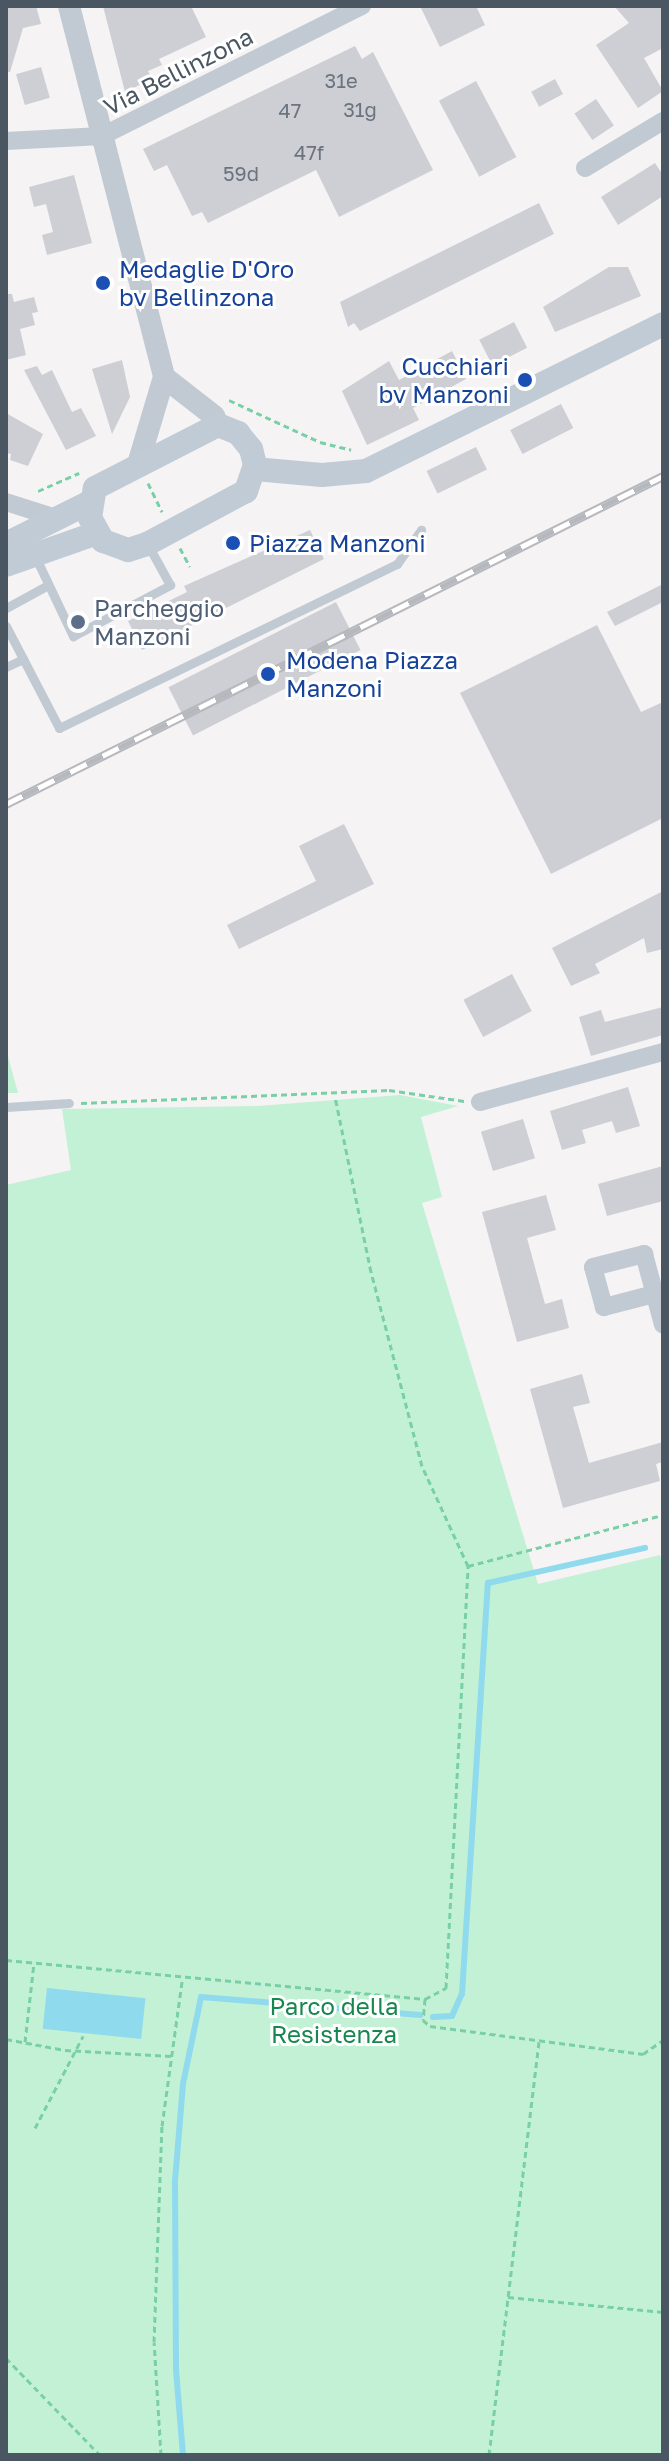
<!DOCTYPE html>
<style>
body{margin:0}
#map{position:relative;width:669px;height:2461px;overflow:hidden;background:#f5f3f3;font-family:"Golos Text",sans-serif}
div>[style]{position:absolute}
.green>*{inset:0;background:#c3f1d5}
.water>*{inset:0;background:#90daee;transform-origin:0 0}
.stream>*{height:6px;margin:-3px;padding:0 3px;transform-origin:3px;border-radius:3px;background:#90daee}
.building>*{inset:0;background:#cdcfd5;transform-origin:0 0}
.path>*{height:3px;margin-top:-1.5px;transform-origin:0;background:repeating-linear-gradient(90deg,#7ad0a6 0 6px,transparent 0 10px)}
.service>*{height:9px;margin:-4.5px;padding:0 4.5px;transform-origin:4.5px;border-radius:4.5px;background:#c1cad2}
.minor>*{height:18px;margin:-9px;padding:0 9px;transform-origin:9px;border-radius:9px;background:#c1cad2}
.tertiary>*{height:22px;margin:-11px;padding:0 11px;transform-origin:11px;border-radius:11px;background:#c1cad2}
.secondary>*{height:24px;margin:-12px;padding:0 12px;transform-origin:12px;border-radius:12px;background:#c1cbd6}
.rail>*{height:9px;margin-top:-4.5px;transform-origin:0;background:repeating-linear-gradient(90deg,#fff 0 18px,#b5b8bd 0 36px);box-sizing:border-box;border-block:2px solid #b5b8bd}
.dots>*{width:22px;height:22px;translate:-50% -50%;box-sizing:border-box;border:4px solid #fff;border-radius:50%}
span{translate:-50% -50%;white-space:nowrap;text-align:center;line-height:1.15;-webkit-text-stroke:6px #fff;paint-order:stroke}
.number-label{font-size:20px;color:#6b747e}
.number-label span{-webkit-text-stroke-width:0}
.street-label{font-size:24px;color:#4a5661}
.transit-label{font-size:24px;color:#164399}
.left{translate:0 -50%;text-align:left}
.right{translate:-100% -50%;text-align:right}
.service-label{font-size:24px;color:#4e5e75}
.park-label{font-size:24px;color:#17864f}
.frame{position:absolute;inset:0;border:8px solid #4a5661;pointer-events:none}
</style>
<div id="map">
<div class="green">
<div style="clip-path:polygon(6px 1049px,18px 1093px,6px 1093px)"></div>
<div style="clip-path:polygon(400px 1095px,458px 1106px,421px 1117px,442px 1197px,422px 1203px,538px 1584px,660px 1555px,663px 1568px,663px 2455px,6px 2455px,6px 1185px,71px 1170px,62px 1109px,258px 1106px)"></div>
</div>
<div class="water">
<div style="left:47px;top:1988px;width:99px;height:41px;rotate:6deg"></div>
</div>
<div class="stream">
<div style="left:433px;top:2017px;width:19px;rotate:-3deg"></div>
<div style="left:452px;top:2016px;width:24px;rotate:-66deg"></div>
<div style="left:462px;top:1994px;width:412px;rotate:-86.4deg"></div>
<div style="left:488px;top:1583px;width:161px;rotate:-12.6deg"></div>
<div style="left:183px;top:2455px;width:85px;rotate:-94.7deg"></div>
<div style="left:176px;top:2370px;width:189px;rotate:-90.3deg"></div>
<div style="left:175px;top:2181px;width:97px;rotate:-85.3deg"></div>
<div style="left:183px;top:2084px;width:89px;rotate:-78.3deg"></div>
<div style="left:201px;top:1997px;width:220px;rotate:4.7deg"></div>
</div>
<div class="building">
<div style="clip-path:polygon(6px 6px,36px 6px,41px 24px,23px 28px,10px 72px,6px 72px)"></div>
<div style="clip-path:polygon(103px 6px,191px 6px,206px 37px,159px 59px,162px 65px,148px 71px,152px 79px,125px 92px)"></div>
<div style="clip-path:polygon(420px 6px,476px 6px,485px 25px,440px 47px)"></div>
<div style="clip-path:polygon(614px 6px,663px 6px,663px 48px,644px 58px,663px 91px,638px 108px,596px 45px,629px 23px)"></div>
<div style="clip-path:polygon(355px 46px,362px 59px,373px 52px,433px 170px,339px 217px,316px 170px,208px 223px,202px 212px,192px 216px,167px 165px,154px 171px,143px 149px)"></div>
<div style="left:41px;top:67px;width:32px;height:26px;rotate:74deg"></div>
<div style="left:555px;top:79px;width:17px;height:27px;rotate:62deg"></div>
<div style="left:476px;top:81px;width:86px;height:42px;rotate:62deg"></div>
<div style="left:596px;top:99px;width:32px;height:26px;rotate:56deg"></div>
<div style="clip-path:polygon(655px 163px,663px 175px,663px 196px,618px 225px,601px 197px)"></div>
<div style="clip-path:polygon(74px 175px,92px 243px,47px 255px,42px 235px,53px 232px,46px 204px,34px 207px,29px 187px)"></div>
<div style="clip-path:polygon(539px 203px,554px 234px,360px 331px,354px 323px,348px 327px,340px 302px)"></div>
<div style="clip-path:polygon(609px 267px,628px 267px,641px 296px,555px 332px,543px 307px)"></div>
<div style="clip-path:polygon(6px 294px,12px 294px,14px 302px,34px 297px,38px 312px,32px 313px,35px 325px,20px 329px,26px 355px,6px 360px)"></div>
<div style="left:514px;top:322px;width:29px;height:39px;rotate:63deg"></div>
<div style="clip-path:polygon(452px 351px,466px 379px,413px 408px,419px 420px,367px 445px,342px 391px,389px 361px,399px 380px)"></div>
<div style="clip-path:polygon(122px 360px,130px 397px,112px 434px,92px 369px)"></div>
<div style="clip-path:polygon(37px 366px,42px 375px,52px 370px,72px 412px,81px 408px,96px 436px,66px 450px,24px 370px)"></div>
<div style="left:561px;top:404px;width:27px;height:57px;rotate:63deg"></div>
<div style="clip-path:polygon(6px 413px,43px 434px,28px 466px,10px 460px,11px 454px,6px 453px)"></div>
<div style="left:476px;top:447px;width:25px;height:55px;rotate:64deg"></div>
<div style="clip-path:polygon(310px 530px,324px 559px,142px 650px,128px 621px,187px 592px,184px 586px)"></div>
<div style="clip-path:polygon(663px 584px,663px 602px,615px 626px,607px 612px)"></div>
<div style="left:336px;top:602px;width:54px;height:188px;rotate:63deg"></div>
<div style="clip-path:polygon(597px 625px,641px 712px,663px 702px,663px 818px,551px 874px,460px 693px)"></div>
<div style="clip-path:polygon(344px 824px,374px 884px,239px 949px,227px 925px,316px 881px,299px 846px)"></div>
<div style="clip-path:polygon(663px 891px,663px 949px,647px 953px,644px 938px,595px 964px,600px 973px,571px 986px,552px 948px)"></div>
<div style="left:512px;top:974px;width:42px;height:55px;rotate:62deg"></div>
<div style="clip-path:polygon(663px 1007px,663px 1035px,591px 1056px,579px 1017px,601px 1010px,605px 1022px)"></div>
<div style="clip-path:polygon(628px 1087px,640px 1126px,616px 1133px,612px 1121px,582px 1130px,586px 1143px,562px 1150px,550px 1111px)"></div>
<div style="left:523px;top:1119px;width:41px;height:44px;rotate:73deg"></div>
<div style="clip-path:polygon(663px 1166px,663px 1201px,607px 1216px,598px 1184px)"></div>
<div style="clip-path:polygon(546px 1195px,556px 1230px,527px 1238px,545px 1304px,562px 1299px,569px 1328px,517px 1342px,482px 1212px)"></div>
<div style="clip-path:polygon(582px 1374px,590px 1403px,573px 1407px,589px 1463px,663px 1442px,663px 1462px,656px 1464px,660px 1481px,563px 1508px,530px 1389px)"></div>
</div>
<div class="path">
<div style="left:229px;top:400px;width:100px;rotate:24.8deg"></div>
<div style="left:320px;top:442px;width:32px;rotate:14deg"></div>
<div style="left:148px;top:483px;width:32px;rotate:64deg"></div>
<div style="left:38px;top:491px;width:45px;rotate:-23.7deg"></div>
<div style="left:180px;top:548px;width:21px;rotate:62deg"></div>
<div style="left:81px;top:1103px;width:308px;rotate:-2.4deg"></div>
<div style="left:389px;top:1090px;width:76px;rotate:8.3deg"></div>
<div style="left:468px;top:1566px;width:202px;rotate:-14.7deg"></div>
<div style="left:6px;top:1960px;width:421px;rotate:5.3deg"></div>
<div style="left:425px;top:1999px;width:24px;rotate:-28deg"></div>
<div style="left:446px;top:1988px;width:423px;rotate:-87deg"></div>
<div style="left:468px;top:1566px;width:110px;rotate:-114.7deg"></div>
<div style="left:422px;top:1466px;width:201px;rotate:-104.7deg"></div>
<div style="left:371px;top:1272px;width:180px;rotate:-101.6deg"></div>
<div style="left:425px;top:1999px;width:21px;rotate:95deg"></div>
<div style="left:423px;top:2020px;width:9px;rotate:41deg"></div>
<div style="left:430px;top:2026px;width:215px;rotate:7.5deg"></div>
<div style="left:643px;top:2054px;width:24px;rotate:-35deg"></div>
<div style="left:6px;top:2039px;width:60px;rotate:10.6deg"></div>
<div style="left:65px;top:2050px;width:106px;rotate:3.2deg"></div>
<div style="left:25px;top:2042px;width:80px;rotate:-83.5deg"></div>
<div style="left:35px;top:2128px;width:104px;rotate:-62.4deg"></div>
<div style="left:508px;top:2297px;width:156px;rotate:5.5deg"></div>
<div style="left:6px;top:2358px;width:135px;rotate:45.9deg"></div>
<div style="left:161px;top:2455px;width:113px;rotate:-93.5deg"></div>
<div style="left:154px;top:2342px;width:216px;rotate:-87.9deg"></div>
<div style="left:162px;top:2126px;width:146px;rotate:-82.1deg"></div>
<div style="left:489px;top:2455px;width:417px;rotate:-83.1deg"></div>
</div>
<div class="service">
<div style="left:35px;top:556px;width:89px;rotate:64.6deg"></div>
<div style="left:73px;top:636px;width:110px;rotate:-27.7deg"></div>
<div style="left:170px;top:585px;width:46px;rotate:-118.8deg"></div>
<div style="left:6px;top:608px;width:48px;rotate:-28.7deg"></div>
<div style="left:6px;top:626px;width:115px;rotate:62.5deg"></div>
<div style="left:59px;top:728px;width:376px;rotate:-25.9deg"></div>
<div style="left:397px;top:564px;width:42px;rotate:-54.8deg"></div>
<div style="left:6px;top:667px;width:19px;rotate:-25deg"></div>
<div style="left:6px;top:1107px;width:63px;rotate:-3.6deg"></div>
</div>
<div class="minor">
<div style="left:6px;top:141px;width:96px;rotate:-3deg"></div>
<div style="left:102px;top:136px;width:291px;rotate:-26.6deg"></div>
<div style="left:585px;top:168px;width:91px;rotate:-31.1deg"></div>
<div style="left:6px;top:502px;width:52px;rotate:17.7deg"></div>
<div style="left:480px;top:1102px;width:190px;rotate:-15.3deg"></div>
<div style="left:654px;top:1294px;width:52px;rotate:165.4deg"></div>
<div style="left:604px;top:1307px;width:41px;rotate:-105.4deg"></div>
<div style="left:593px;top:1267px;width:53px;rotate:-14.3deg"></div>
<div style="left:644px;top:1254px;width:73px;rotate:75deg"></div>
</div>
<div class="tertiary">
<div style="left:69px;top:6px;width:383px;rotate:75.6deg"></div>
<div style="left:164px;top:377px;width:91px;rotate:106.6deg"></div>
<div style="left:164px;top:377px;width:63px;rotate:38deg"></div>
<div style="left:214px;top:416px;width:10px;rotate:66deg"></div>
</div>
<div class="secondary">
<div style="left:218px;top:425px;width:22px;rotate:22deg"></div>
<div style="left:238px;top:433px;width:21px;rotate:51deg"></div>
<div style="left:251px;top:449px;width:16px;rotate:76deg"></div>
<div style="left:255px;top:465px;width:28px;rotate:109deg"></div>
<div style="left:246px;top:491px;width:112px;rotate:151.8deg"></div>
<div style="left:147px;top:544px;width:20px;rotate:162deg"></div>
<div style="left:128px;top:550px;width:27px;rotate:-160deg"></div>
<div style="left:103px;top:541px;width:26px;rotate:-119deg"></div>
<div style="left:90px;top:518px;width:30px;rotate:-81deg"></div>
<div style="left:95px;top:488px;width:138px;rotate:-27.1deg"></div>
<div style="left:254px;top:469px;width:68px;rotate:5deg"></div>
<div style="left:322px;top:475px;width:44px;rotate:-5.2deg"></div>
<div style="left:366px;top:471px;width:331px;rotate:-26.3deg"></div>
<div style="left:6px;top:544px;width:94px;rotate:-26.6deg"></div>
<div style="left:6px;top:565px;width:96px;rotate:-19.4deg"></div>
</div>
<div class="rail">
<div style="left:6px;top:804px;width:734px;rotate:-26.53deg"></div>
</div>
<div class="dots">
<div style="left:103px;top:283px;background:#1a4fb4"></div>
<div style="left:525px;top:380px;background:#1a4fb4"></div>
<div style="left:233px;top:543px;background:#1a4fb4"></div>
<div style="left:78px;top:622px;background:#5c6f8a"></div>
<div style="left:268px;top:674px;background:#1a4fb4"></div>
</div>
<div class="number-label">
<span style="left:341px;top:80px">31e</span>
<span style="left:360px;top:109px">31g</span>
<span style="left:290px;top:110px">47</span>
<span style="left:309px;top:152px">47f</span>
<span style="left:241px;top:173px">59d</span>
</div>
<div class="street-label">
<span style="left:178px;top:71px;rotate:-27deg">Via Bellinzona</span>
</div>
<div class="transit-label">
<span class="left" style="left:119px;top:283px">Medaglie D'Oro<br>bv Bellinzona</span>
<span class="right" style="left:509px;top:380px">Cucchiari<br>bv Manzoni</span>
<span class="left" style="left:249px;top:543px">Piazza Manzoni</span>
<span class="left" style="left:286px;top:674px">Modena Piazza<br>Manzoni</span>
</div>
<div class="service-label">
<span class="left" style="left:94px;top:622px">Parcheggio<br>Manzoni</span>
</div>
<div class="park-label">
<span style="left:334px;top:2020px">Parco della<br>Resistenza</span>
</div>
<div class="frame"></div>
</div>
